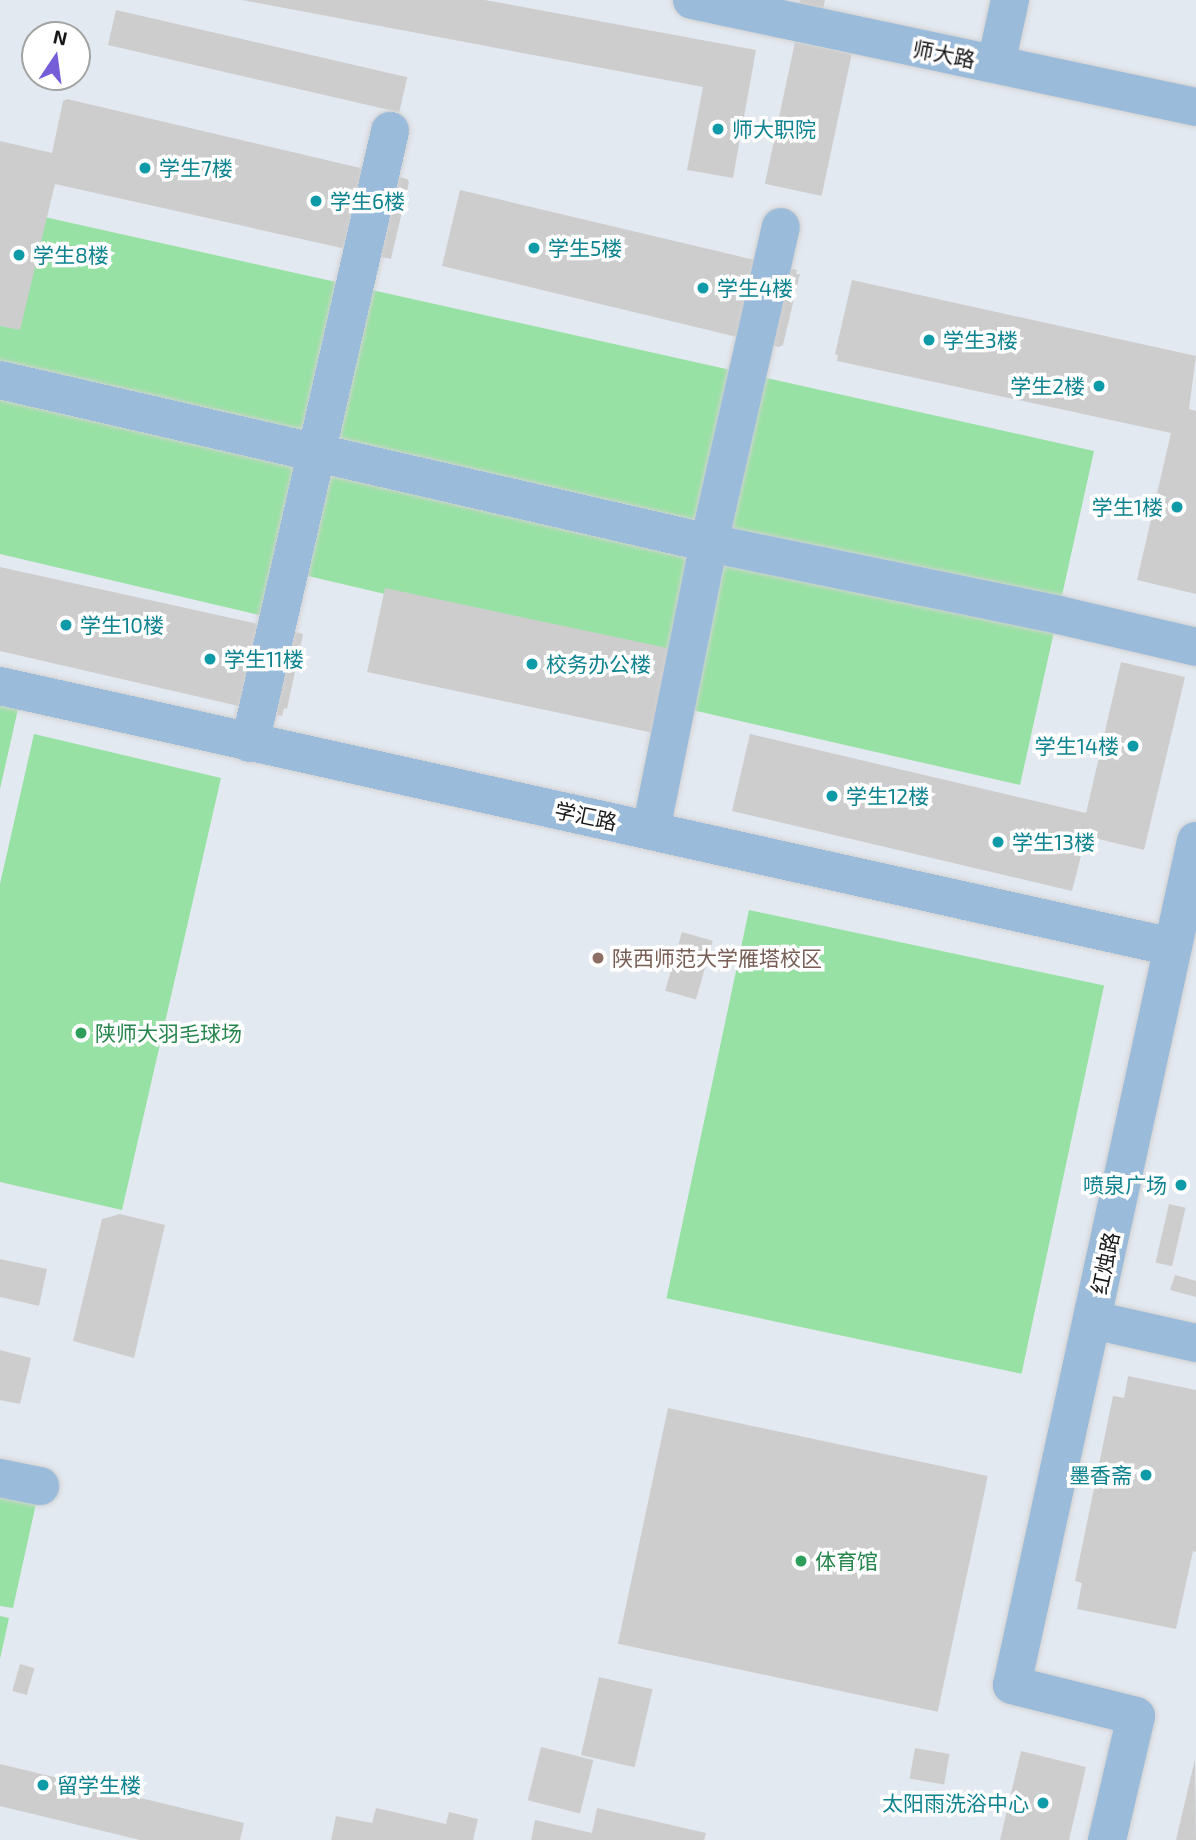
<!DOCTYPE html>
<meta charset="utf-8">
<style>
body{margin:0}
#map{position:relative;width:1196px;height:1840px;overflow:hidden;background:#f4f5f6;font-family:"Exo 2","Noto Sans SC",sans-serif}
div>[style]{position:absolute}
.built>*{inset:0;background:#e3e9f0}
.green>*{inset:0;background:#98e1a4;transform-origin:0 0}
.building>*{inset:0;background:#cecdce;transform-origin:0 0}
.roads{filter:drop-shadow(0 0 2px #d1d1d2) drop-shadow(0 0 2px #d1d1d2)}
.minor>*{height:38px;margin:-19px;padding:0 19px;transform-origin:19px;border-radius:19px;background:#9abbda}
.dots>*{width:19px;height:19px;translate:-50% -50%;box-sizing:border-box;border:4px solid #fff;border-radius:50%}
span{translate:-50% -50%;white-space:nowrap;text-align:center;line-height:1.15;-webkit-text-stroke:7px #fff;paint-order:stroke}
.street-label{font-size:21px;color:#171718}
.culture-label{font-size:21px;color:#0d838f}
.left{translate:0 -50%;text-align:left}
.right{translate:-100% -50%;text-align:right}
.education-label{font-size:21px;color:#785e54}
.leisure-label{font-size:21px;color:#27864d}
.north{position:absolute;left:21px;top:21px;width:70px;height:70px;box-sizing:border-box;background:#fff;border:2px solid #a2a2a3;border-radius:50%;rotate:13deg;font-size:19px;font-weight:700;line-height:28px;text-align:center;color:#171718}
.north::after{content:'';display:block;margin:auto;width:24px;height:32px;background:#755dd7;clip-path:polygon(50% 0,100% 100%,50% 72%,0 100%)}
</style>
<div id="map">
<div class="built">
<div style="clip-path:polygon(evenodd,0 0,1196px 0,1196px 1840px,0 1840px,0 0,35px 35px,77px 35px,77px 77px,35px 77px,35px 35px)"></div>
</div>
<div class="green">
<div style="clip-path:polygon(13px 210px,1094px 451px,1020px 785px,675px 706px,685px 664px,291px 572px,280px 620px,0 554px,0 267px)"></div>
<div style="clip-path:polygon(0 704px,18px 709px,0 789px)"></div>
<div style="clip-path:polygon(34px 734px,221px 778px,122px 1210px,0 1182px,0 884px)"></div>
<div style="left:749px;top:910px;width:363px;height:397px;rotate:12deg"></div>
<div style="clip-path:polygon(0 1482px,39px 1490px,13px 1608px,0 1606px)"></div>
<div style="clip-path:polygon(0 1616px,9px 1618px,0 1659px)"></div>
</div>
<div class="building">
<div style="clip-path:polygon(242px 0,485px 0,756px 50px,733px 178px,687px 170px,703px 87px)"></div>
<div style="clip-path:polygon(800px 0,825px 0,822px 14px,798px 9px)"></div>
<div style="left:116px;top:10px;width:299px;height:36px;rotate:13deg"></div>
<div style="left:795px;top:42px;width:58px;height:145px;rotate:12deg"></div>
<div style="clip-path:polygon(67px 99px,407px 179px,409px 182px,391px 259px,55px 184px,20px 330px,0 326px,0 141px,52px 153px,63px 101px)"></div>
<div style="clip-path:polygon(460px 190px,797px 270px,796px 274px,800px 274px,783px 345px,779px 347px,442px 266px)"></div>
<div style="clip-path:polygon(852px 280px,1196px 356px,1189px 409px,1196px 411px,1196px 594px,1137px 580px,1171px 433px,837px 361px,838px 355px,835px 354px)"></div>
<div style="clip-path:polygon(0 567px,303px 634px,287px 709px,284px 708px,282px 716px,0 651px)"></div>
<div style="left:385px;top:588px;width:319px;height:86px;rotate:12deg"></div>
<div style="clip-path:polygon(1121px 662px,1185px 677px,1144px 850px,1086px 836px,1072px 891px,732px 811px,750px 734px,1086px 813px)"></div>
<div style="left:682px;top:932px;width:32px;height:61px;rotate:16deg"></div>
<div style="left:1169px;top:1204px;width:17px;height:60px;rotate:13deg"></div>
<div style="clip-path:polygon(120px 1214px,165px 1225px,134px 1358px,73px 1341px,102px 1219px)"></div>
<div style="clip-path:polygon(0 1259px,47px 1269px,39px 1306px,0 1297px)"></div>
<div style="clip-path:polygon(1175px 1275px,1196px 1281px,1196px 1297px,1170px 1290px)"></div>
<div style="clip-path:polygon(0 1350px,31px 1358px,20px 1404px,0 1400px)"></div>
<div style="clip-path:polygon(1128px 1376px,1196px 1390px,1196px 1552px,1193px 1551px,1176px 1629px,1077px 1609px,1082px 1583px,1075px 1581px,1113px 1396px,1124px 1398px)"></div>
<div style="left:668px;top:1408px;width:327px;height:241px;rotate:12deg"></div>
<div style="left:20px;top:1664px;width:15px;height:28px;rotate:16deg"></div>
<div style="left:599px;top:1677px;width:55px;height:80px;rotate:13deg"></div>
<div style="left:541px;top:1747px;width:54px;height:55px;rotate:14deg"></div>
<div style="left:915px;top:1748px;width:35px;height:31px;rotate:10deg"></div>
<div style="clip-path:polygon(1021px 1751px,1086px 1767px,1069px 1840px,1000px 1840px)"></div>
<div style="clip-path:polygon(1195px 1759px,1196px 1840px,1176px 1840px)"></div>
<div style="clip-path:polygon(0 1764px,244px 1823px,240px 1840px,140px 1840px,0 1806px)"></div>
<div style="clip-path:polygon(376px 1808px,446px 1824px,449px 1812px,478px 1819px,473px 1840px,331px 1840px,336px 1816px,372px 1823px)"></div>
<div style="clip-path:polygon(597px 1808px,706px 1833px,704px 1840px,531px 1840px,535px 1820px,592px 1833px)"></div>
</div>
<div class="roads">
<div class="minor">
<div style="left:692px;top:0;width:515px;rotate:11.99deg"></div>
<div style="left:996px;top:64px;width:66px;rotate:-77.7deg"></div>
<div style="left:0;top:380px;width:727px;rotate:12.95deg"></div>
<div style="left:709px;top:543px;width:357px;rotate:11.6deg"></div>
<div style="left:1059px;top:615px;width:141px;rotate:13.1deg"></div>
<div style="left:0;top:686px;width:1201px;rotate:12.55deg"></div>
<div style="left:250px;top:743px;width:628px;rotate:-77.11deg"></div>
<div style="left:651px;top:830px;width:293px;rotate:-78.6deg"></div>
<div style="left:709px;top:543px;width:324px;rotate:-77.2deg"></div>
<div style="left:1093px;top:1320px;width:106px;rotate:12.6deg"></div>
<div style="left:0;top:1478px;width:41px;rotate:11.3deg"></div>
<div style="left:1107px;top:1840px;width:127px;rotate:-76.8deg"></div>
<div style="left:1136px;top:1716px;width:128px;rotate:-166deg"></div>
<div style="left:1012px;top:1685px;width:864px;rotate:-77.7deg"></div>
</div>
</div>
<div class="dots">
<div style="left:718px;top:129px;background:#0f9aa8"></div>
<div style="left:145px;top:168px;background:#0f9aa8"></div>
<div style="left:316px;top:201px;background:#0f9aa8"></div>
<div style="left:534px;top:248px;background:#0f9aa8"></div>
<div style="left:19px;top:255px;background:#0f9aa8"></div>
<div style="left:703px;top:288px;background:#0f9aa8"></div>
<div style="left:929px;top:340px;background:#0f9aa8"></div>
<div style="left:1099px;top:386px;background:#0f9aa8"></div>
<div style="left:1177px;top:507px;background:#0f9aa8"></div>
<div style="left:66px;top:625px;background:#0f9aa8"></div>
<div style="left:210px;top:659px;background:#0f9aa8"></div>
<div style="left:532px;top:664px;background:#0f9aa8"></div>
<div style="left:1133px;top:746px;background:#0f9aa8"></div>
<div style="left:832px;top:796px;background:#0f9aa8"></div>
<div style="left:998px;top:842px;background:#0f9aa8"></div>
<div style="left:598px;top:958px;background:#8d6e63"></div>
<div style="left:81px;top:1033px;background:#2e9e5b"></div>
<div style="left:1181px;top:1185px;background:#0f9aa8"></div>
<div style="left:1146px;top:1475px;background:#0f9aa8"></div>
<div style="left:801px;top:1561px;background:#2e9e5b"></div>
<div style="left:43px;top:1785px;background:#0f9aa8"></div>
<div style="left:1043px;top:1803px;background:#0f9aa8"></div>
</div>
<div class="street-label">
<span style="left:944px;top:54px;rotate:11deg">师大路</span>
<span style="left:586px;top:816px;rotate:12deg">学汇路</span>
<span style="left:1105px;top:1263px;rotate:-78deg">红烛路</span>
</div>
<div class="culture-label">
<span class="left" style="left:732px;top:129px">师大职院</span>
<span class="left" style="left:159px;top:168px">学生7楼</span>
<span class="left" style="left:330px;top:201px">学生6楼</span>
<span class="left" style="left:548px;top:248px">学生5楼</span>
<span class="left" style="left:33px;top:255px">学生8楼</span>
<span class="left" style="left:717px;top:288px">学生4楼</span>
<span class="left" style="left:943px;top:340px">学生3楼</span>
<span class="right" style="left:1085px;top:386px">学生2楼</span>
<span class="right" style="left:1163px;top:507px">学生1楼</span>
<span class="left" style="left:80px;top:625px">学生10楼</span>
<span class="left" style="left:224px;top:659px">学生11楼</span>
<span class="left" style="left:546px;top:664px">校务办公楼</span>
<span class="right" style="left:1119px;top:746px">学生14楼</span>
<span class="left" style="left:846px;top:796px">学生12楼</span>
<span class="left" style="left:1012px;top:842px">学生13楼</span>
<span class="right" style="left:1167px;top:1185px">喷泉广场</span>
<span class="right" style="left:1132px;top:1475px">墨香斋</span>
<span class="left" style="left:57px;top:1785px">留学生楼</span>
<span class="right" style="left:1029px;top:1803px">太阳雨洗浴中心</span>
</div>
<div class="education-label">
<span class="left" style="left:612px;top:958px">陕西师范大学雁塔校区</span>
</div>
<div class="leisure-label">
<span class="left" style="left:95px;top:1033px">陕师大羽毛球场</span>
<span class="left" style="left:815px;top:1561px">体育馆</span>
</div>
<div class="north">N</div>
</div>
